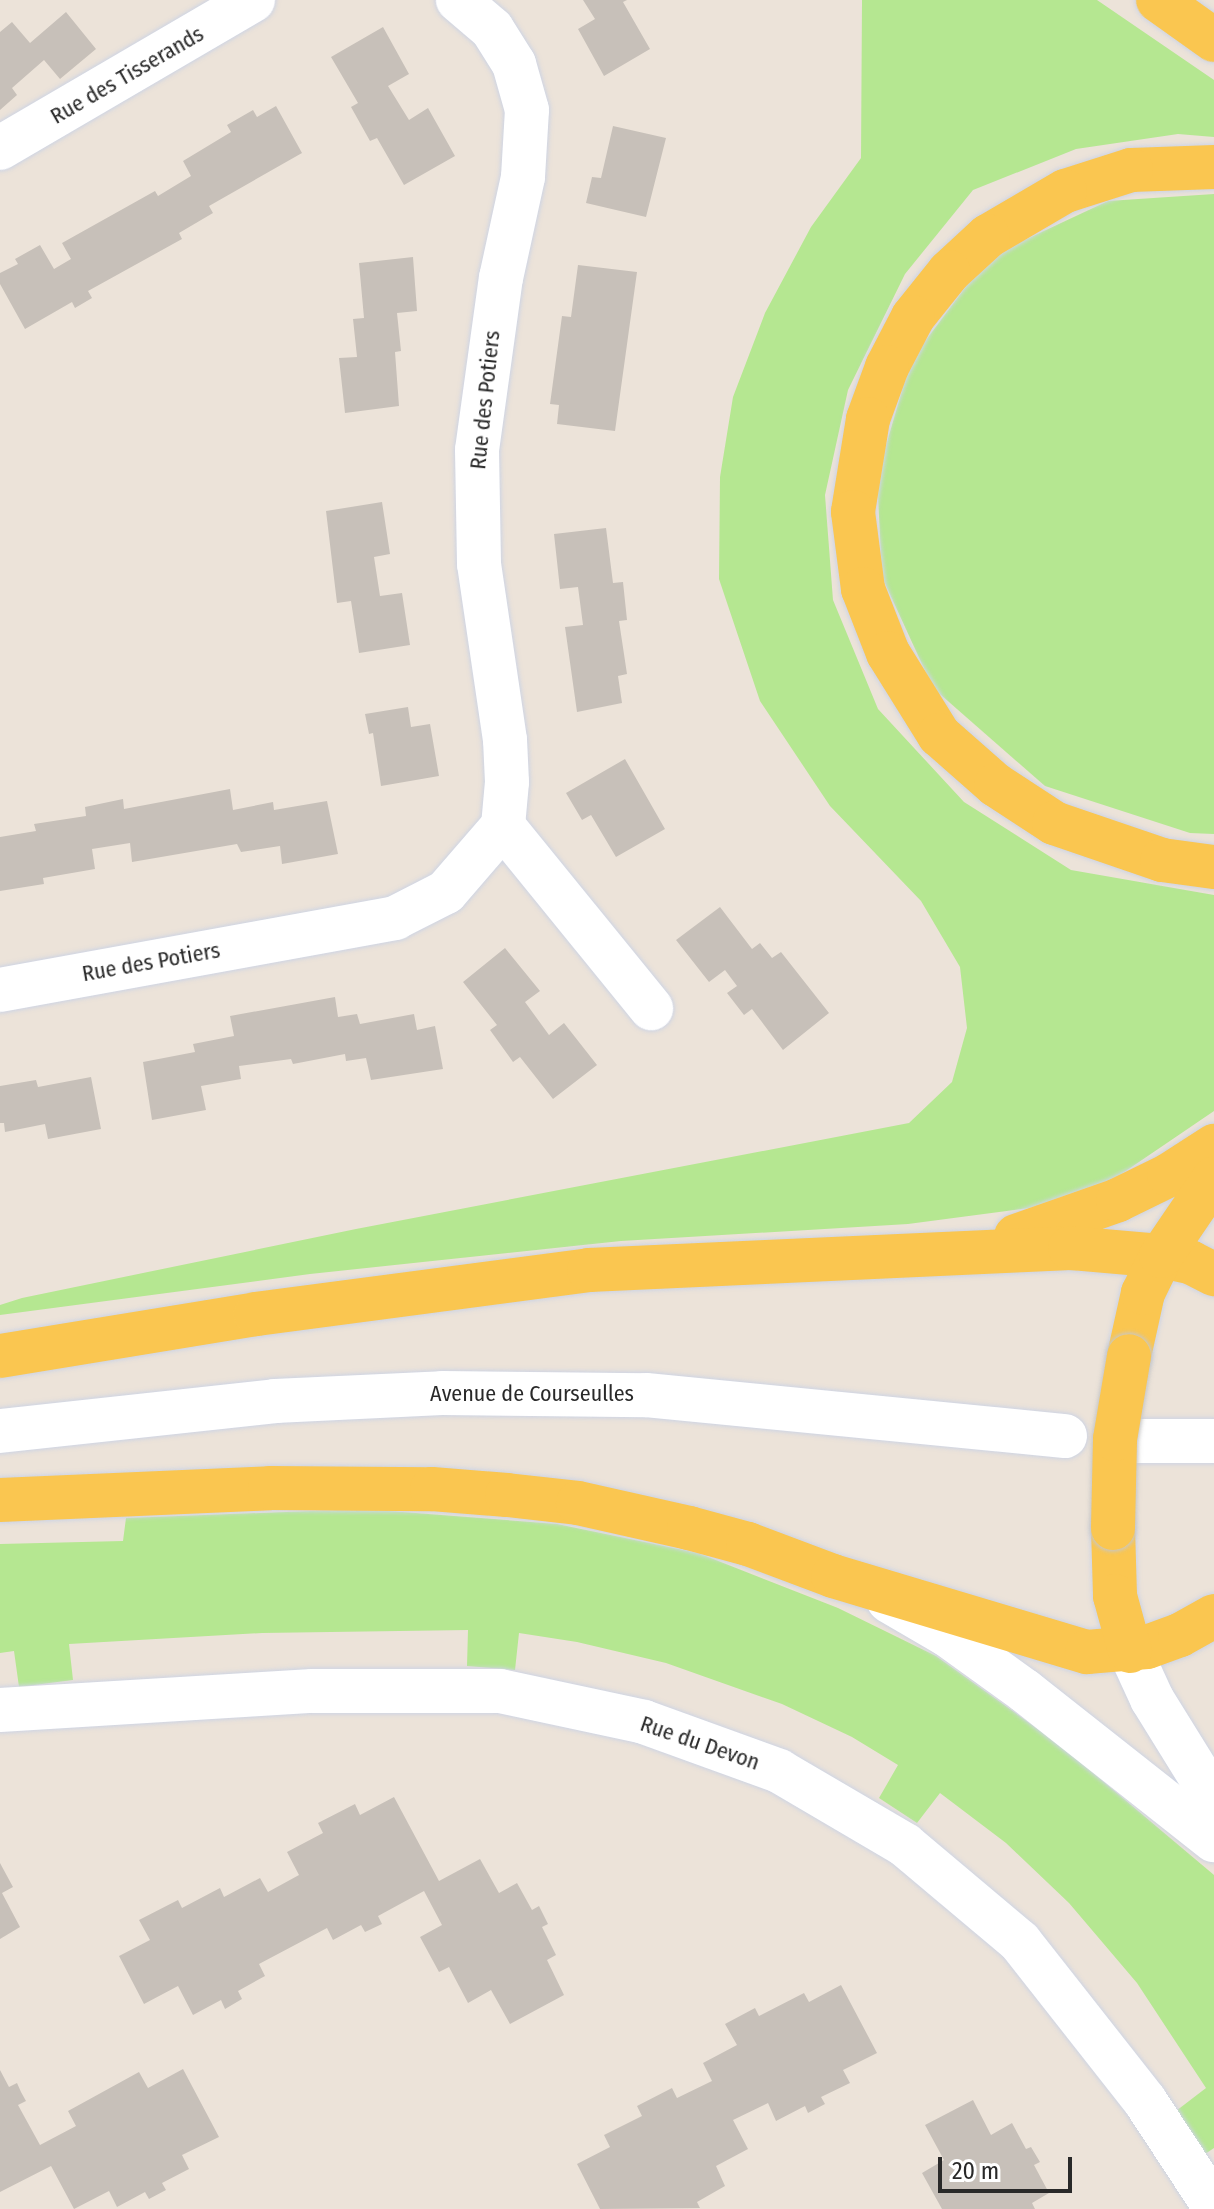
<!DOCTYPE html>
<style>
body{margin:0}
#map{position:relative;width:1214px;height:2209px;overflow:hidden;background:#ece3d9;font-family:"Fira Sans Condensed",sans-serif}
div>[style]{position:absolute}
.green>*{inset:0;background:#b5e791}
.building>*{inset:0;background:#c7c0b9}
.roads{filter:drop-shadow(0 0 2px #ced4e3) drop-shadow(0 0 2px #ced4e3)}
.minor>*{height:44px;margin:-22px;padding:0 22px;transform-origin:22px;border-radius:22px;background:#fff}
.major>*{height:44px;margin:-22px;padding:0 22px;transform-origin:22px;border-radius:22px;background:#fac650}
.bridges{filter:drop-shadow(0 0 2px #c7c7c7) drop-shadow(0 0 2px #c7c7c7)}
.major-bridge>*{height:44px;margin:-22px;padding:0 22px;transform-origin:22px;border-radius:22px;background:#fac650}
span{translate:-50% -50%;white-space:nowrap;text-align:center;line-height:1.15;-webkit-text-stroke:8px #fff;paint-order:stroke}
.street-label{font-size:22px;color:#292929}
.scale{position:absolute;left:938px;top:2157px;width:134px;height:36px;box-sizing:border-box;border:4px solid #292929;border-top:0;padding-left:10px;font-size:24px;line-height:28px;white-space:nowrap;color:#292929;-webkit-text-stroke:6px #fff;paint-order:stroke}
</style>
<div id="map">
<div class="green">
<div style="clip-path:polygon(862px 0,1097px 0,1214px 80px,1214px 137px,1178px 134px,1076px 149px,973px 190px,905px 274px,848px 390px,825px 495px,833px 600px,878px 709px,964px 802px,1071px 870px,1214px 895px,1214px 1111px,1114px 1179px,1036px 1207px,908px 1224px,621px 1241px,310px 1274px,0 1315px,0 1305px,22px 1298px,356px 1229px,909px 1123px,952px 1082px,967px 1028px,960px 967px,921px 901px,830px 806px,760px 701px,719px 579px,720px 477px,733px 397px,765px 313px,811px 227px,861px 158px)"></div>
<div style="clip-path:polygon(1214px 194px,1214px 834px,1190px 833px,1045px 786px,933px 688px,882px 577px,877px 476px,911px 360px,988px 257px,1108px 201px)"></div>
<div style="clip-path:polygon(363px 1509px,557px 1524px,698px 1553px,838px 1608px,936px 1656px,1060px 1745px,1214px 1875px,1214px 2148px,1205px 2154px,1176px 2111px,1206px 2088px,1137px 1983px,1069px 1903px,1006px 1843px,940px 1793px,917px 1823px,879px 1798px,898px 1765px,852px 1737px,782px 1704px,666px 1663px,577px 1642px,519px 1633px,515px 1670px,467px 1666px,468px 1630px,262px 1633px,69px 1644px,73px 1680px,19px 1687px,14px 1651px,0 1653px,0 1544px,123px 1541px,126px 1518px)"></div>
</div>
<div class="building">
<div style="clip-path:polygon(583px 0,627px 0,623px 2px,650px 49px,604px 76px,578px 29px,595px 19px)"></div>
<div style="clip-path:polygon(66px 12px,96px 49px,60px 79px,44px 60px,12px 88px,17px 95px,0 110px,0 32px,12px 22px,30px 43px)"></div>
<div style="clip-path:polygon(383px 27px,409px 74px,388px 86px,409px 120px,428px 108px,455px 156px,404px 185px,377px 138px,370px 141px,351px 107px,358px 103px,331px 57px)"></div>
<div style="clip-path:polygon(276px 106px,302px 153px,209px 206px,213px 213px,179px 233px,182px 239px,88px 291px,92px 298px,75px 308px,72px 302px,25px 329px,0 284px,0 273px,18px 264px,15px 259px,40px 245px,54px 269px,71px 259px,62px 243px,155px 191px,158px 196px,191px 176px,183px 161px,231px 132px,227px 125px,253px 110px,257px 117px)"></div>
<div style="clip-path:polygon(613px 126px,666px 138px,646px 217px,586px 203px,592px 177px,601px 178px)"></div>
<div style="clip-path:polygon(413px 257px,417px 311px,397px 313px,401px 351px,395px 352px,399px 406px,345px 413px,339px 358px,357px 357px,353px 319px,364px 318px,359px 263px)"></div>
<div style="clip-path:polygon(578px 265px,637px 272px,615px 431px,557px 424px,559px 405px,550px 404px,562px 316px,571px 317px)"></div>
<div style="clip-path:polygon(382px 502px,390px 554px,374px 557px,380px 596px,402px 593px,410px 645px,359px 653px,351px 601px,337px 603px,326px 511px)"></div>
<div style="clip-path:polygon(606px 528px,613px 583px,623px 582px,627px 620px,619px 621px,627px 674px,618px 676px,622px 703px,577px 712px,565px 627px,583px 625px,578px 587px,560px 589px,554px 534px)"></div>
<div style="clip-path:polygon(408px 707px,411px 727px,430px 724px,439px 776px,381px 786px,373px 733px,369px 734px,365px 714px)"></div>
<div style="clip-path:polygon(625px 759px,665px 829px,616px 857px,591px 815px,582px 820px,566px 793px)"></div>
<div style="clip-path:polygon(230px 789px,233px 810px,273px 802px,274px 810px,327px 801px,338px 854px,282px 864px,280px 846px,241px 852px,237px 844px,132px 862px,130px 843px,92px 849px,95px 869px,43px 878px,44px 884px,0 891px,0 837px,36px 831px,34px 824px,86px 816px,85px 807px,123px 799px,124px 809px)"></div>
<div style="clip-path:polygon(720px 907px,752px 949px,760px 943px,772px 958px,781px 952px,829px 1013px,783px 1050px,752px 1009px,744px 1015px,727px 993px,737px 986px,725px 970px,709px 982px,676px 940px)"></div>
<div style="clip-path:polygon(505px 948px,540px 991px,525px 1002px,549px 1035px,564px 1023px,597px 1065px,553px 1099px,520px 1057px,513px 1062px,490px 1030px,497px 1025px,463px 982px)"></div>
<div style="clip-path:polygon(335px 997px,338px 1017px,357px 1014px,360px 1024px,414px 1014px,417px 1030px,435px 1026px,443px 1069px,371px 1080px,366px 1058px,346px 1061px,345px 1054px,293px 1064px,291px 1059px,239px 1066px,241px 1079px,201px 1086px,206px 1110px,152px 1120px,143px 1062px,195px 1052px,193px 1044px,234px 1036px,230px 1016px)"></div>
<div style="clip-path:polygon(91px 1077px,101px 1129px,48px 1139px,45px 1124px,5px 1132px,4px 1123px,0 1123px,0 1086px,36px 1080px,38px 1087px)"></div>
<div style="clip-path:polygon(394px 1797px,439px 1881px,480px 1859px,499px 1893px,517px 1883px,532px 1910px,539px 1906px,548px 1924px,542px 1927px,556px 1955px,547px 1960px,564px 1995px,510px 2024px,491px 1990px,468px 2003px,449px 1967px,439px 1972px,420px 1937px,442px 1925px,424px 1891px,378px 1916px,382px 1924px,365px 1932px,361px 1925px,333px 1940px,327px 1928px,259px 1964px,265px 1976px,238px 1991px,242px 1999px,225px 2009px,221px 2000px,193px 2015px,178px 1986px,144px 2004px,119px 1956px,150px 1940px,139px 1920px,178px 1900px,182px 1908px,220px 1888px,224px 1897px,260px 1878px,268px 1892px,299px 1875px,287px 1852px,323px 1833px,318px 1823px,355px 1804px,360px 1815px)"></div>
<div style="clip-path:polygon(0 1863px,13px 1887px,2px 1893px,20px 1927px,0 1939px)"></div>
<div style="clip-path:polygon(841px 1985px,877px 2053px,843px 2070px,850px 2083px,821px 2097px,825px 2104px,808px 2113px,805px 2106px,776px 2121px,768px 2103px,733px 2120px,748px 2149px,716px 2166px,725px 2186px,697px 2202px,700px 2208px,600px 2209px,577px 2164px,610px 2147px,604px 2135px,642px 2116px,637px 2106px,672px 2088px,677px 2098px,712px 2081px,703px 2063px,737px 2045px,725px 2024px,755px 2008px,759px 2016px,804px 1993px,809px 2002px)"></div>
<div style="clip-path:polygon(183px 2069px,219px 2137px,182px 2155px,189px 2169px,162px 2183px,166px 2190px,149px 2199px,145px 2192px,117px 2207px,109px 2191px,74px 2209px,51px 2166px,0 2192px,0 2070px,9px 2087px,17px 2083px,21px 2092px,26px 2101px,18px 2105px,40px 2145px,76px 2126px,68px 2111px,139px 2072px,148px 2088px)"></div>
<div style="clip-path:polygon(973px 2100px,991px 2135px,1012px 2123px,1026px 2149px,1031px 2147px,1040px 2162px,1034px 2165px,1049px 2193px,1032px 2203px,1035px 2209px,942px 2209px,922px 2173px,944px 2160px,925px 2125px)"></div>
</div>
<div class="roads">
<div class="minor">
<div style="left:0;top:148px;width:293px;rotate:-30.3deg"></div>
<div style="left:503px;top:826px;width:235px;rotate:50.9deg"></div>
<div style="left:0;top:990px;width:402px;rotate:-10.3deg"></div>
<div style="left:395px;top:918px;width:57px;rotate:-27deg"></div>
<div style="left:446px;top:892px;width:87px;rotate:-49.2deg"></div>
<div style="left:503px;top:826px;width:44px;rotate:-84.8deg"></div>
<div style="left:507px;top:782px;width:42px;rotate:-92.7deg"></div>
<div style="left:505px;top:740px;width:178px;rotate:-98.4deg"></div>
<div style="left:479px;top:564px;width:114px;rotate:-91deg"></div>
<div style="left:477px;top:450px;width:174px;rotate:-82.1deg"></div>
<div style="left:501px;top:278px;width:103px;rotate:-77.7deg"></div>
<div style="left:523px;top:177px;width:67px;rotate:-86.6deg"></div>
<div style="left:527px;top:110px;width:48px;rotate:-105.8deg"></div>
<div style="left:514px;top:64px;width:41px;rotate:-122.2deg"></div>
<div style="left:492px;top:29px;width:45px;rotate:-139.5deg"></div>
<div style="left:0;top:1431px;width:277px;rotate:-6.2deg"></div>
<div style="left:275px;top:1401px;width:167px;rotate:-2.7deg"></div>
<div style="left:442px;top:1393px;width:204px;rotate:0.6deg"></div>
<div style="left:646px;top:1395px;width:421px;rotate:5.6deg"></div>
<div style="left:1132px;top:1441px;width:82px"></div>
<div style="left:889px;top:1601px;width:66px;rotate:30.1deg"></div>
<div style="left:946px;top:1634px;width:97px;rotate:35.8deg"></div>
<div style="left:1025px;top:1691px;width:241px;rotate:38.3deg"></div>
<div style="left:1130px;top:1651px;width:53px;rotate:65.4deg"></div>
<div style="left:1152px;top:1699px;width:118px;rotate:58.2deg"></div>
<div style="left:0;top:1710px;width:313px;rotate:-3.5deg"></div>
<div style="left:312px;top:1691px;width:188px"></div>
<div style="left:500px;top:1691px;width:147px;rotate:12.1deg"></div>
<div style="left:644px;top:1722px;width:144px;rotate:19.9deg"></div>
<div style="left:779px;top:1771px;width:146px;rotate:30.4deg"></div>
<div style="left:905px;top:1845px;width:150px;rotate:40.1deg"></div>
<div style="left:1020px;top:1942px;width:202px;rotate:51.8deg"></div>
<div style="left:1145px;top:2101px;width:126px;rotate:56.7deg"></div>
</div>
<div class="major">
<div style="left:1158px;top:0;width:69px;rotate:35.5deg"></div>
<div style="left:1214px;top:167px;width:83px;rotate:177.9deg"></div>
<div style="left:1131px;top:170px;width:69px;rotate:162.3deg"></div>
<div style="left:1065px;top:191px;width:89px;rotate:149.7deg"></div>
<div style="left:988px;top:236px;width:53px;rotate:137.3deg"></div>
<div style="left:949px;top:272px;width:58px;rotate:128.7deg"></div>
<div style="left:913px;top:317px;width:56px;rotate:117.5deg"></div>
<div style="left:887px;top:367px;width:55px;rotate:110.1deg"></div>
<div style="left:868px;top:419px;width:94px;rotate:99.2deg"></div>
<div style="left:853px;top:512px;width:78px;rotate:82.6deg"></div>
<div style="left:863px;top:589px;width:69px;rotate:68.7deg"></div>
<div style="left:888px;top:653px;width:97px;rotate:58.1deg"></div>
<div style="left:939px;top:735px;width:76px;rotate:41.3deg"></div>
<div style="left:996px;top:785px;width:69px;rotate:33.2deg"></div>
<div style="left:1054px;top:823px;width:114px;rotate:18.9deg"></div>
<div style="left:1162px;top:860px;width:52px;rotate:7.7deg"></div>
<div style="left:1016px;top:1236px;width:108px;rotate:-19.4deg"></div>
<div style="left:1118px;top:1200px;width:57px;rotate:-26.1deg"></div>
<div style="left:1169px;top:1175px;width:54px;rotate:-32.8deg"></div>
<div style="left:0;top:1356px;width:259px;rotate:-9.3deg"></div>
<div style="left:256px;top:1314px;width:336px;rotate:-7.5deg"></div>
<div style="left:589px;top:1270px;width:482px;rotate:-2.6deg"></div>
<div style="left:1070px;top:1248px;width:91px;rotate:5deg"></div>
<div style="left:1161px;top:1256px;width:30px;rotate:12deg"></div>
<div style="left:1190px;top:1262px;width:27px;rotate:27deg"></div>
<div style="left:1129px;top:1356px;width:65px;rotate:-77.5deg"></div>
<div style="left:1143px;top:1293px;width:41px;rotate:-64.1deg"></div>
<div style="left:1161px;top:1256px;width:94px;rotate:-55.8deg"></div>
<div style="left:0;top:1500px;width:270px;rotate:-2.5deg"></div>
<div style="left:270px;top:1488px;width:162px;rotate:0.4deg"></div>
<div style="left:432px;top:1489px;width:75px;rotate:4.6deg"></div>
<div style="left:507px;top:1495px;width:71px;rotate:6.4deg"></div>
<div style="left:578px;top:1503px;width:114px;rotate:12.7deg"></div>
<div style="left:689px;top:1528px;width:61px;rotate:15.2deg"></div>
<div style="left:748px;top:1544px;width:91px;rotate:20.6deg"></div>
<div style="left:833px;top:1576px;width:265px;rotate:16.7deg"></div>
<div style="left:1087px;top:1652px;width:60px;rotate:-4.8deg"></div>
<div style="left:1147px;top:1647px;width:35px;rotate:-20deg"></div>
<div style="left:1180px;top:1635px;width:39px;rotate:-29deg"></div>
<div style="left:1113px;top:1528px;width:68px;rotate:88.3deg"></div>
<div style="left:1115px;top:1596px;width:57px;rotate:74.7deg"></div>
</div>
</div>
<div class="bridges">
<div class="major-bridge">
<div style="left:1113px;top:1528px;width:89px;rotate:-88.7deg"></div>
<div style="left:1115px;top:1439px;width:84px;rotate:-80.4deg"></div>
</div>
</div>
<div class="street-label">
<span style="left:127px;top:75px;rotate:-30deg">Rue des Tisserands</span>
<span style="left:485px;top:400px;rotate:-84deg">Rue des Potiers</span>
<span style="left:151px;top:962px;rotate:-10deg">Rue des Potiers</span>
<span style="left:532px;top:1394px">Avenue de Courseulles</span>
<span style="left:700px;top:1743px;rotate:19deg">Rue du Devon</span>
</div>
<div class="scale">20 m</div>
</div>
